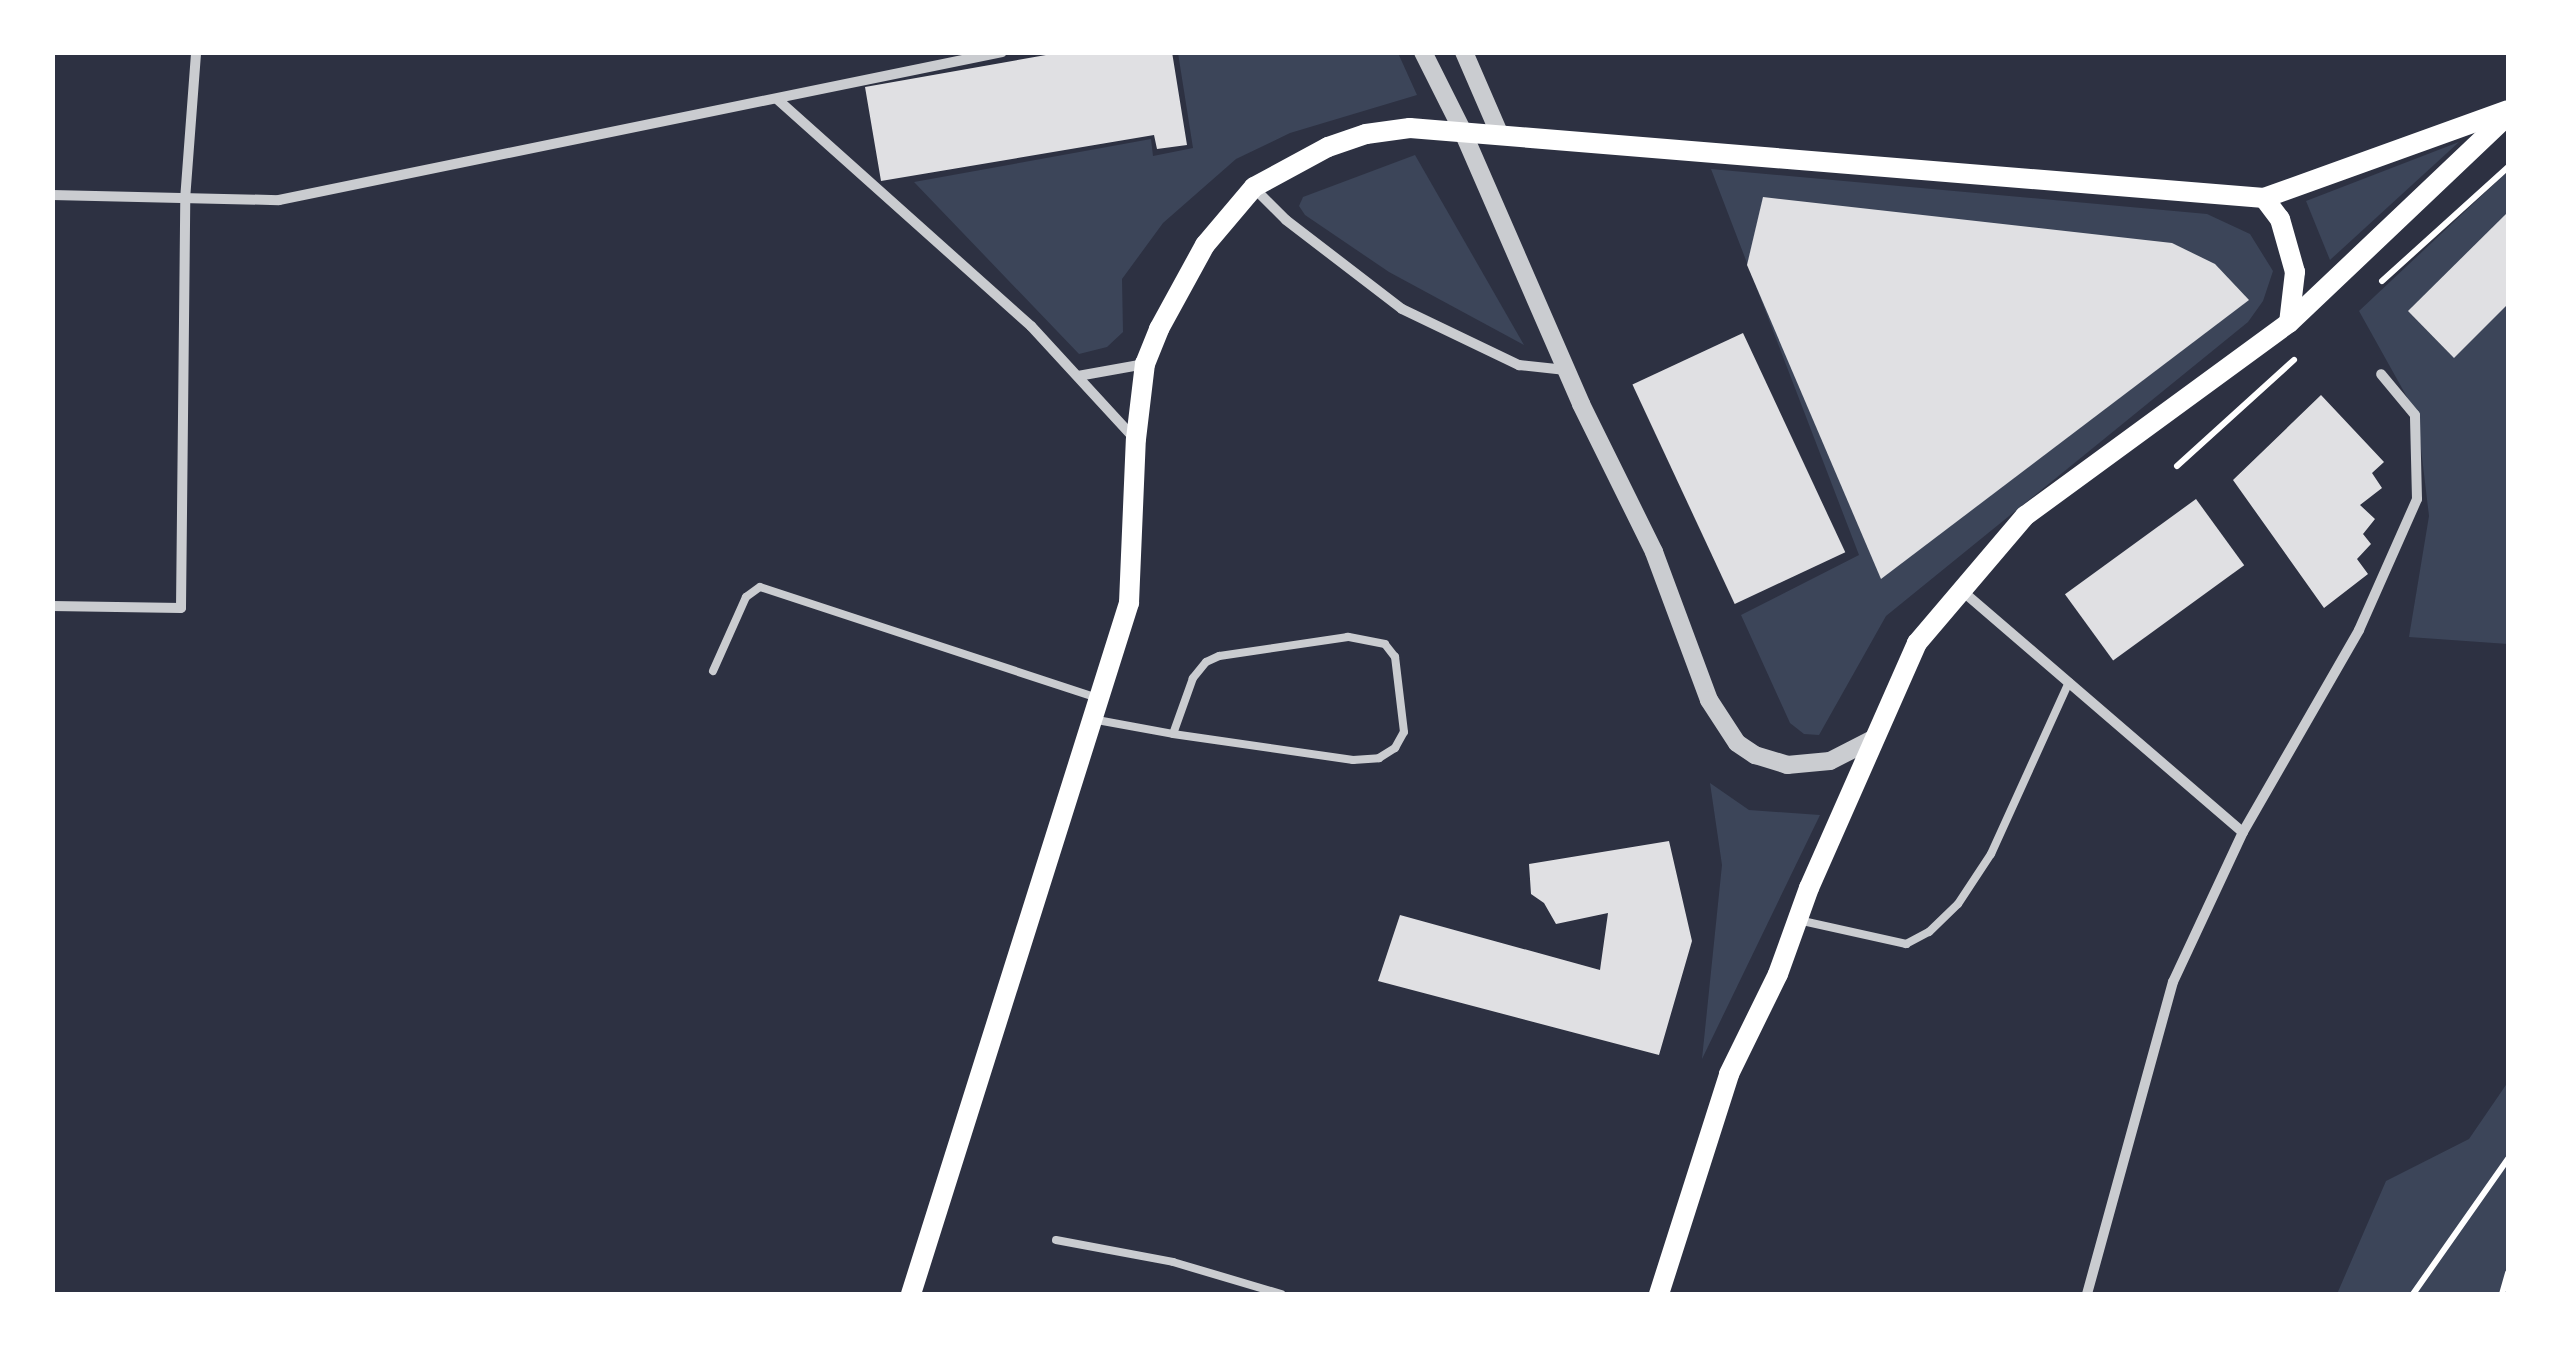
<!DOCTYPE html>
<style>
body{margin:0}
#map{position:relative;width:2561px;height:1347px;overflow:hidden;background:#2d3142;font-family:Cabin,sans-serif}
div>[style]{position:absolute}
.green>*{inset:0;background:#3c4559}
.building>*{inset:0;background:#e0e0e3;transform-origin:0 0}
.path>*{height:6px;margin:-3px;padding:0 3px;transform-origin:3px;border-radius:3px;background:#fff}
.service>*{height:8px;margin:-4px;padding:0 4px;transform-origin:4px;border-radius:4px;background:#caccd0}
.minor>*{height:10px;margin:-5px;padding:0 5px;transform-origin:5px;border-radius:5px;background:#caccd0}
.tertiary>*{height:18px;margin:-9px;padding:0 9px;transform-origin:9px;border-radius:9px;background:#caccd0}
.secondary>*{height:20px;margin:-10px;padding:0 10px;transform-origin:10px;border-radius:10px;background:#fff}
span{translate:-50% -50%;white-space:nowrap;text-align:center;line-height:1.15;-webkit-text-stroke:9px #fff;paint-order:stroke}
.frame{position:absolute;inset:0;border:55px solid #fff;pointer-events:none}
</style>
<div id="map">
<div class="green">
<div style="clip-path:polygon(1178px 53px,1398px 53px,1417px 95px,1290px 133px,1236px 159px,1163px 223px,1122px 279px,1123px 332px,1107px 347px,1079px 354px,914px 182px,1151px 139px,1153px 156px,1193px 148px)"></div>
<div style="clip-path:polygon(2459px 142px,2330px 260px,2306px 201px)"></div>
<div style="clip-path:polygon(1415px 155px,1524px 345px,1389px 272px,1305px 215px,1299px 206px,1303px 197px)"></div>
<div style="clip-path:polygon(1711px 169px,2207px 214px,2250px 234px,2273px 271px,2263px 301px,2248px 322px,1886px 616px,1819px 735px,1804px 734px,1790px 723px,1741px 615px,1859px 555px)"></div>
<div style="clip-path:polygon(2508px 171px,2508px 644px,2409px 637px,2429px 516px,2417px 415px,2359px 311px)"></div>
<div style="clip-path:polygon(1710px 783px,1749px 810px,1820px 815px,1702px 1059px,1722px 865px)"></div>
<div style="clip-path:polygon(2508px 1082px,2508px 1294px,2337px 1294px,2386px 1181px,2469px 1139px)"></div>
</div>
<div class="building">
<div style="clip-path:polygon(1063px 52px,1172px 52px,1187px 145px,1157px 149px,1154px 135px,881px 181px,865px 87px)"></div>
<div style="clip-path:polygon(1763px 197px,2172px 243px,2215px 264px,2249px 300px,1881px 579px,1747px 265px)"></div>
<div style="clip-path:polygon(2508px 212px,2508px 304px,2454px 358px,2408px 311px)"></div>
<div style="left:1743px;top:333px;width:242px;height:122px;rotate:65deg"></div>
<div style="clip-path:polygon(2321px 395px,2384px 462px,2372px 473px,2382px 488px,2360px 505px,2375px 519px,2363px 534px,2371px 544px,2357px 559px,2368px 574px,2324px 608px,2233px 480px)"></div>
<div style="left:2196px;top:499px;width:82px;height:162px;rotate:54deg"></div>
<div style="clip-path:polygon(1669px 841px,1692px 941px,1659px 1055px,1378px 981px,1400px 915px,1600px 970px,1608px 913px,1556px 924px,1544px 903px,1531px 894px,1529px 864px)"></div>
</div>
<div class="path">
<div style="left:2382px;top:281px;width:170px;rotate:-42.1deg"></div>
<div style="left:2177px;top:466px;width:158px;rotate:-42.2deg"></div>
<div style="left:2413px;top:1294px;width:165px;rotate:-54.9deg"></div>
<div style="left:2502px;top:1294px;width:22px;rotate:-74deg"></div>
</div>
<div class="service">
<div style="left:713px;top:671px;width:81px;rotate:-66deg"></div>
<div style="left:746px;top:597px;width:17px;rotate:-36deg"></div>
<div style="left:760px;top:587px;width:353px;rotate:18.2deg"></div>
<div style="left:1097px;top:720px;width:77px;rotate:10.4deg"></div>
<div style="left:1173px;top:734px;width:182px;rotate:8.2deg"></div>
<div style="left:1353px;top:760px;width:26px;rotate:-4deg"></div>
<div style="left:1379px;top:758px;width:19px;rotate:-32deg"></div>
<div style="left:1395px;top:748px;width:18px;rotate:-61deg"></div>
<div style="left:1404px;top:732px;width:76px;rotate:-96.8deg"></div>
<div style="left:1395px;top:657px;width:16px;rotate:-128deg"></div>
<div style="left:1385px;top:644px;width:38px;rotate:-169deg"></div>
<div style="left:1348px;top:637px;width:130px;rotate:171.6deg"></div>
<div style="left:1219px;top:656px;width:14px;rotate:155deg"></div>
<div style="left:1206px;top:662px;width:21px;rotate:129deg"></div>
<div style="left:1193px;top:678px;width:59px;rotate:109.7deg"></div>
<div style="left:1798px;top:920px;width:111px;rotate:12.5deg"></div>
<div style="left:1906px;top:944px;width:26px;rotate:-28deg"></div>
<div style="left:1929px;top:932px;width:40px;rotate:-44deg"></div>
<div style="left:1958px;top:904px;width:60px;rotate:-56.6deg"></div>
<div style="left:1991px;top:854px;width:189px;rotate:-65.6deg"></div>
<div style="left:1056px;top:1240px;width:119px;rotate:10.6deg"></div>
<div style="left:1173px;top:1262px;width:113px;rotate:16.5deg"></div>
</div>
<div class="minor">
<div style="left:777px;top:99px;width:341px;rotate:41.8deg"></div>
<div style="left:1031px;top:326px;width:154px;rotate:47.4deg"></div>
<div style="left:1254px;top:188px;width:45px;rotate:45deg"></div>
<div style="left:1286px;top:220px;width:146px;rotate:37.5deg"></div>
<div style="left:1402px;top:309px;width:130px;rotate:25.6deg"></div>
<div style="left:1519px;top:365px;width:47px;rotate:6.1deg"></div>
<div style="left:52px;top:195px;width:227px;rotate:1.3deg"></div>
<div style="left:279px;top:200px;width:738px;rotate:-11.57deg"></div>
<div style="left:1078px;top:376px;width:68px;rotate:-10.2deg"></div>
<div style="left:1960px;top:589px;width:373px;rotate:40.7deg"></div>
<div style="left:52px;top:606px;width:129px;rotate:0.9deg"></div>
<div style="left:181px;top:608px;width:408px;rotate:-89.4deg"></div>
<div style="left:185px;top:200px;width:148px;rotate:-85.7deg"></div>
<div style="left:2087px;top:1294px;width:324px;rotate:-74.6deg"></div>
<div style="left:2173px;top:982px;width:166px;rotate:-65deg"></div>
<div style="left:2243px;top:832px;width:233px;rotate:-60.1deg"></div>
<div style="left:2359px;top:630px;width:143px;rotate:-66.1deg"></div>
<div style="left:2417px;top:499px;width:84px;rotate:-91.4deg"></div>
<div style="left:2415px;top:415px;width:53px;rotate:-129.7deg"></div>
</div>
<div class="tertiary">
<div style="left:1423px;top:52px;width:87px;rotate:63.4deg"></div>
<div style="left:1462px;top:130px;width:299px;rotate:66.5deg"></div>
<div style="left:1581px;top:404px;width:165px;rotate:63.7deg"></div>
<div style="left:1654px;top:552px;width:158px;rotate:69.6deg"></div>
<div style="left:1709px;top:700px;width:51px;rotate:56.9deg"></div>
<div style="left:1737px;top:743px;width:22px;rotate:34deg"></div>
<div style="left:1755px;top:755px;width:34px;rotate:17deg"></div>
<div style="left:1787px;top:765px;width:43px;rotate:-5.3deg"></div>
<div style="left:1830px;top:761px;width:46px;rotate:-27.1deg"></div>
<div style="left:1464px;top:52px;width:88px;rotate:66.6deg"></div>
</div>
<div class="secondary">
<div style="left:2264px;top:198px;width:26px;rotate:53deg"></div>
<div style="left:2280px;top:219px;width:55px;rotate:74.2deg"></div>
<div style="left:2295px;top:272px;width:51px;rotate:96.7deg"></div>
<div style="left:911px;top:1294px;width:725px;rotate:-72.49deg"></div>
<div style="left:1129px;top:603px;width:164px;rotate:-87.6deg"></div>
<div style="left:1136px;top:439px;width:76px;rotate:-83.2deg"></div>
<div style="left:1145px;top:364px;width:38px;rotate:-68deg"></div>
<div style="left:1159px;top:329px;width:96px;rotate:-61.3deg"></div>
<div style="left:1205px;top:245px;width:76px;rotate:-49.8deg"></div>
<div style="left:1254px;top:187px;width:84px;rotate:-28.4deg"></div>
<div style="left:1328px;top:147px;width:40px;rotate:-18.9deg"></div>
<div style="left:1366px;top:134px;width:44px;rotate:-7.8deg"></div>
<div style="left:1410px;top:128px;width:857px;rotate:4.69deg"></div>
<div style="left:2264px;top:198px;width:259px;rotate:-19.8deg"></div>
<div style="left:1659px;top:1294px;width:231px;rotate:-72.3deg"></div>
<div style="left:1729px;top:1074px;width:111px;rotate:-63.9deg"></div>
<div style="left:1778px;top:974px;width:91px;rotate:-70.2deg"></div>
<div style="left:1809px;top:888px;width:268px;rotate:-66.2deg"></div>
<div style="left:1917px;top:643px;width:167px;rotate:-49.6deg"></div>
<div style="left:2025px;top:516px;width:327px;rotate:-36.2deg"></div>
<div style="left:2289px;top:323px;width:302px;rotate:-43.5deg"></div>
</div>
<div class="frame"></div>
</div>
